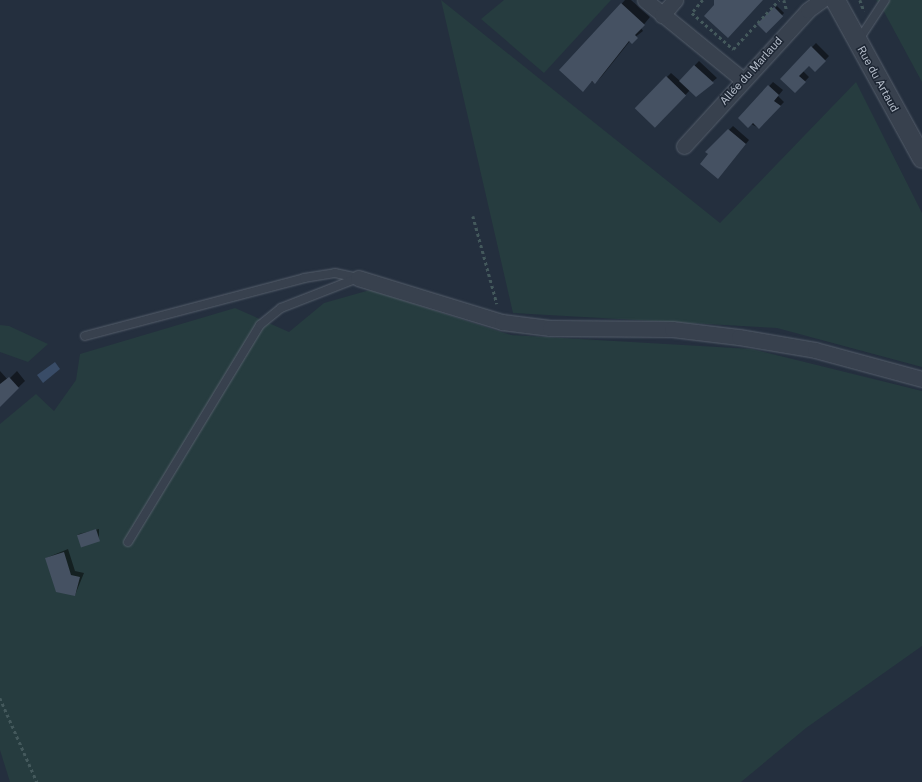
<!DOCTYPE html>
<meta charset="utf-8">
<style>
body{margin:0}
#map{position:relative;width:922px;height:782px;overflow:hidden;background:#242f3e;font-family:"Public Sans",sans-serif}
div>[style]{position:absolute}
.green>*{inset:0;background:#263c3f}
.water>*{inset:0;background:#394c67}
.shadow>*{inset:0;background:#0007;transform-origin:0 0}
.building>*{inset:0;background:#455162;transform-origin:0 0}
.path>*{height:2.5px;margin-top:-1.25px;transform-origin:0;background:repeating-linear-gradient(90deg,#44595c 0 3px,transparent 0 6px)}
.roads{filter:drop-shadow(0 0 1px #565f6c) drop-shadow(0 0 1px #565f6c)}
.service>*{height:8px;margin:-4px;padding:0 4px;transform-origin:4px;border-radius:4px;background:#38414e}
.minor>*{height:15px;margin:-7.5px;padding:0 7.5px;transform-origin:7.5px;border-radius:7.5px;background:#38414e}
.tertiary>*{height:19px;margin:-9.5px;padding:0 9.5px;transform-origin:9.5px;border-radius:9.5px;background:#38414e}
span{translate:-50% -50%;white-space:nowrap;text-align:center;line-height:1.15;-webkit-text-stroke:3px #1d2633;paint-order:stroke}
.street-label{font-size:11px;color:#b4bcc9}
</style>
<div id="map">
<div class="green">
<div style="clip-path:polygon(441px 0,720px 223px,856px 82px,922px 213px,922px 367px,777px 328px,513px 313px)"></div>
<div style="clip-path:polygon(504px 0,611px 0,544px 73px,481px 19px)"></div>
<div style="clip-path:polygon(876px 0,922px 0,922px 82px,882px 8px)"></div>
<div style="clip-path:polygon(370px 290px,511px 335px,752px 349px,922px 391px,922px 646px,806px 728px,741px 782px,10px 782px,0 750px,0 424px,36px 394px,54px 411px,76px 380px,80px 354px,235px 308px,289px 332px,324px 303px)"></div>
<div style="clip-path:polygon(0 325px,9px 326px,48px 344px,28px 362px,0 352px)"></div>
</div>
<div class="water">
<div style="clip-path:polygon(55px 362px,60px 369px,43px 383px,37px 375px)"></div>
</div>
<div class="shadow">
<div style="clip-path:polygon(625px 0,631px 0,650px 17px,641px 28px,643px 31px,630px 41px,602px 76px,595px 83px,561px 70px)"></div>
<div style="left:777px;top:6px;width:10px;height:25px;rotate:45deg"></div>
<div style="clip-path:polygon(816px 43px,829px 56px,815px 71px,809px 65px,803px 71px,809px 77px,795px 92px,781px 79px)"></div>
<div style="clip-path:polygon(699px 61px,717px 78px,696px 95px,690px 90px,660px 122px,667px 77px,671px 73px,680px 81px)"></div>
<div style="clip-path:polygon(773px 82px,783px 90px,778px 96px,784px 102px,759px 128px,739px 118px)"></div>
<div style="clip-path:polygon(733px 126px,749px 140px,722px 173px,707px 152px)"></div>
<div style="clip-path:polygon(0 371px,8px 380px,17px 371px,25px 381px,0 405px)"></div>
<div style="clip-path:polygon(99px 529px,99px 540px,78px 535px,79px 534px)"></div>
<div style="clip-path:polygon(68px 549px,75px 571px,84px 573px,75px 595px,46px 558px)"></div>
</div>
<div class="building">
<div style="clip-path:polygon(714px 0,763px 0,728px 38px,704px 16px,714px 5px)"></div>
<div style="clip-path:polygon(621px 3px,645px 25px,635px 35px,638px 38px,632px 44px,629px 41px,595px 84px,592px 81px,583px 92px,559px 70px)"></div>
<div style="left:774px;top:7px;width:13px;height:24px;rotate:45deg"></div>
<div style="clip-path:polygon(811px 46px,826px 61px,815px 72px,809px 66px,799px 76px,806px 82px,795px 93px,780px 79px)"></div>
<div style="clip-path:polygon(694px 65px,714px 83px,696px 97px,679px 81px)"></div>
<div style="left:666px;top:76px;width:28px;height:45px;rotate:44deg"></div>
<div style="clip-path:polygon(768px 85px,779px 95px,774px 101px,781px 106px,759px 129px,753px 123px,748px 128px,738px 118px)"></div>
<div style="clip-path:polygon(728px 129px,746px 144px,718px 179px,700px 164px,708px 154px,705px 152px)"></div>
<div style="clip-path:polygon(9px 377px,19px 388px,0 407px,0 384px)"></div>
<div style="left:96px;top:529px;width:13px;height:20px;rotate:72deg"></div>
<div style="clip-path:polygon(64px 552px,71px 575px,80px 577px,75px 596px,56px 592px,45px 558px)"></div>
</div>
<div class="path">
<div style="left:703px;top:0;width:17px;rotate:130deg"></div>
<div style="left:692px;top:13px;width:55px;rotate:41.3deg"></div>
<div style="left:733px;top:49px;width:67px;rotate:-46.8deg"></div>
<div style="left:784px;top:0;width:11px;rotate:75deg"></div>
<div style="left:860px;top:0;width:12px;rotate:70deg"></div>
<div style="left:473px;top:216px;width:91px;rotate:74.7deg"></div>
<div style="left:0;top:698px;width:92px;rotate:66.2deg"></div>
</div>
<div class="roads">
<div class="service">
<div style="left:858px;top:41px;width:49px;rotate:-56.6deg"></div>
<div style="left:85px;top:336px;width:227px;rotate:-14.8deg"></div>
<div style="left:304px;top:278px;width:31px;rotate:-9deg"></div>
<div style="left:335px;top:273px;width:24px;rotate:12deg"></div>
<div style="left:128px;top:542px;width:254px;rotate:-58.7deg"></div>
<div style="left:260px;top:325px;width:27px;rotate:-39deg"></div>
<div style="left:281px;top:308px;width:83px;rotate:-21.3deg"></div>
</div>
<div class="minor">
<div style="left:645px;top:0;width:127px;rotate:39.2deg"></div>
<div style="left:662px;top:15px;width:20px;rotate:-49deg"></div>
<div style="left:684px;top:146px;width:184px;rotate:-47.6deg"></div>
<div style="left:808px;top:10px;width:17px;rotate:-36deg"></div>
<div style="left:358px;top:278px;width:151px;rotate:17deg"></div>
<div style="left:502px;top:322px;width:48px;rotate:7.1deg"></div>
<div style="left:550px;top:328px;width:122px;rotate:0.5deg"></div>
<div style="left:672px;top:329px;width:67px;rotate:6.8deg"></div>
<div style="left:739px;top:337px;width:77px;rotate:9.7deg"></div>
<div style="left:815px;top:350px;width:111px;rotate:15.2deg"></div>
</div>
<div class="tertiary">
<div style="left:835px;top:0;width:180px;rotate:61.2deg"></div>
</div>
</div>
<div class="street-label">
<span style="left:751px;top:71px;rotate:-48deg">Allée du Marlaud</span>
<span style="left:878px;top:79px;rotate:61deg">Rue du Artaud</span>
</div>
</div>
